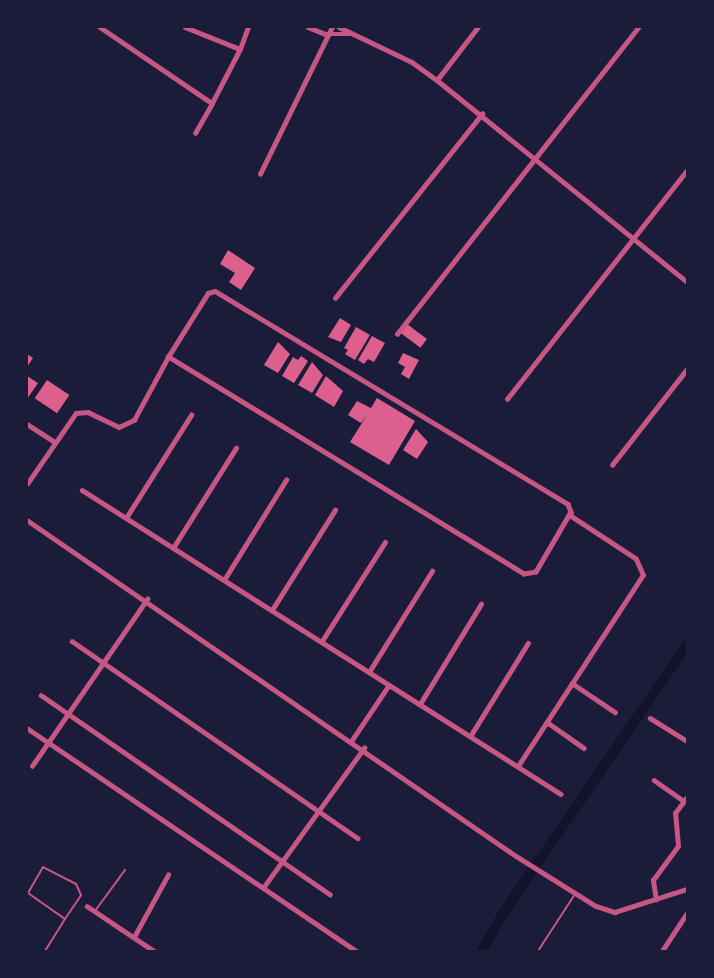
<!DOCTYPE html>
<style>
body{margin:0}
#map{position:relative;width:714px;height:978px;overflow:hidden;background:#1b1b3a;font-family:"Libre Baskerville",serif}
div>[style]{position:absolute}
.canal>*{height:10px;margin:-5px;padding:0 5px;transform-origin:5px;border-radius:5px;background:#12122b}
.building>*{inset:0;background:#dd5f8e;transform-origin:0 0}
.service>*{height:2px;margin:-1px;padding:0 1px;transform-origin:1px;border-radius:1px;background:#c65784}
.minor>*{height:4.5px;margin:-2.25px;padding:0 2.25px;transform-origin:2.25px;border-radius:2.25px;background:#c65784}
span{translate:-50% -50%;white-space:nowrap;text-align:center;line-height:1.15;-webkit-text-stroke:6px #1b1b3a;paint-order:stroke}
.frame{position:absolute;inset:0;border:28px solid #1b1b3a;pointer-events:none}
</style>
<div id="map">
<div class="canal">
<div style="left:482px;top:951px;width:45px;rotate:-60.6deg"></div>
<div style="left:504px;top:912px;width:324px;rotate:-55.6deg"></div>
</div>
<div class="building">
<div style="clip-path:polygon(228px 250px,255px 268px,241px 290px,229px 282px,235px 273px,220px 264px)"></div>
<div style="clip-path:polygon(340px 318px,351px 325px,341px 342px,328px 337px)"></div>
<div style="left:407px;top:324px;width:25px;height:11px;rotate:37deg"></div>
<div style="clip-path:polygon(356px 327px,370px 335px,355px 360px,345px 354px,348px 350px,344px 348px)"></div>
<div style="clip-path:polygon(372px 336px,385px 343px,374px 362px,368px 359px,364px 364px,358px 360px)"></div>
<div style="clip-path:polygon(278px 342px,290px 354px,278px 373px,264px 365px)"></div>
<div style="clip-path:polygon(403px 353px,419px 360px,409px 379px,401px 374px,405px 367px,398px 363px)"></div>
<div style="clip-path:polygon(27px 354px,33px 358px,27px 367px)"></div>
<div style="clip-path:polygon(301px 356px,308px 361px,294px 383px,282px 376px,293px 357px,298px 360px)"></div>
<div style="clip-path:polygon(312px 362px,323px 375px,312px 393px,298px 385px)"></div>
<div style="clip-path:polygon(27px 376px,38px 383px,27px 399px)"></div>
<div style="clip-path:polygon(326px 376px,343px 391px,334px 407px,315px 395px)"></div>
<div style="left:47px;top:380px;width:27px;height:22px;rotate:34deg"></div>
<div style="clip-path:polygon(377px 398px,415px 421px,389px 465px,350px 442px,367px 415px,361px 423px,348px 415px,357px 401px,371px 408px)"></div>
<div style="clip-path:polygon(416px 429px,428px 442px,417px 459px,403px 450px)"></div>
</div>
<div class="service">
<div style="left:95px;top:911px;width:51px;rotate:-53.8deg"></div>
<div style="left:45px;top:951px;width:38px;rotate:-58deg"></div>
<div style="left:65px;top:919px;width:29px;rotate:-56deg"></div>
<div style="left:81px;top:895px;width:12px;rotate:-114deg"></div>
<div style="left:76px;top:884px;width:37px;rotate:-153deg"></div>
<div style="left:43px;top:867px;width:30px;rotate:120deg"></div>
<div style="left:28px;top:893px;width:45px;rotate:35.1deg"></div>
<div style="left:538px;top:951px;width:68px;rotate:-57deg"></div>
</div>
<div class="minor">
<div style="left:100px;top:27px;width:135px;rotate:34.2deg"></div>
<div style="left:212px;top:103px;width:61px;rotate:-62.6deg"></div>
<div style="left:185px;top:27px;width:59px;rotate:21.8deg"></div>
<div style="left:240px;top:49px;width:23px;rotate:-70deg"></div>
<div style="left:308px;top:27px;width:18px;rotate:22deg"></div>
<div style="left:325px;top:34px;width:25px"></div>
<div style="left:339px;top:27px;width:81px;rotate:25.6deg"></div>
<div style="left:412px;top:62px;width:31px;rotate:36deg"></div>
<div style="left:437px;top:80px;width:321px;rotate:38.9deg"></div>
<div style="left:437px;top:80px;width:67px;rotate:-52.3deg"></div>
<div style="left:195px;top:133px;width:34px;rotate:-60deg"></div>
<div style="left:260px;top:174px;width:164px;rotate:-63.9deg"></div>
<div style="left:335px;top:298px;width:236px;rotate:-51.4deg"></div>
<div style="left:397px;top:334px;width:391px;rotate:-51.8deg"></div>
<div style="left:507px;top:399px;width:291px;rotate:-51.8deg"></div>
<div style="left:27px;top:424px;width:33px;rotate:33deg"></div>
<div style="left:612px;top:465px;width:122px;rotate:-52deg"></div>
<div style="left:27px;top:484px;width:86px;rotate:-55.4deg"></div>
<div style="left:76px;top:413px;width:12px;rotate:-5deg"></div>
<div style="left:88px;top:412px;width:34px;rotate:26deg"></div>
<div style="left:119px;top:427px;width:17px;rotate:-25deg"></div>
<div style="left:134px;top:420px;width:72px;rotate:-61.6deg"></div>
<div style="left:168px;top:357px;width:75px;rotate:-58deg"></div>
<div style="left:208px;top:293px;width:7px;rotate:-16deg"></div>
<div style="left:215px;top:291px;width:412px;rotate:31.1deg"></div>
<div style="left:568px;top:504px;width:9px;rotate:69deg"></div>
<div style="left:571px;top:512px;width:69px;rotate:120.3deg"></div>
<div style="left:536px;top:572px;width:12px;rotate:171deg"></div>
<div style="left:524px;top:574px;width:417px;rotate:-148.6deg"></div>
<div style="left:82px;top:490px;width:567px;rotate:32.4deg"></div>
<div style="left:126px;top:518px;width:122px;rotate:-57.7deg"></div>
<div style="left:27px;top:520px;width:593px;rotate:34.49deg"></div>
<div style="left:516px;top:856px;width:94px;rotate:32deg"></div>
<div style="left:596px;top:906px;width:20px;rotate:18deg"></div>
<div style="left:615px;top:912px;width:76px;rotate:-17.7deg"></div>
<div style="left:173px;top:548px;width:118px;rotate:-57.8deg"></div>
<div style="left:224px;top:580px;width:118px;rotate:-58.2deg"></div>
<div style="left:272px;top:610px;width:118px;rotate:-57.8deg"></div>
<div style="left:72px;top:641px;width:347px;rotate:34.6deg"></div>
<div style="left:322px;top:641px;width:117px;rotate:-57.5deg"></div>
<div style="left:369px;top:672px;width:119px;rotate:-58deg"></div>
<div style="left:572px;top:683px;width:52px;rotate:34deg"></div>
<div style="left:41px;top:695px;width:351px;rotate:34.6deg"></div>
<div style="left:420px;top:704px;width:117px;rotate:-58.6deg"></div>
<div style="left:650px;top:718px;width:44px;rotate:31.9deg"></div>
<div style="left:547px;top:722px;width:45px;rotate:35.1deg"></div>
<div style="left:27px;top:728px;width:397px;rotate:34.1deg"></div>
<div style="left:471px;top:735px;width:108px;rotate:-58.2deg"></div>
<div style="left:352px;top:740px;width:66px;rotate:-56.1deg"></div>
<div style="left:32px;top:766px;width:203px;rotate:-55.4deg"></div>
<div style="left:518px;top:766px;width:228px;rotate:-56.8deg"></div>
<div style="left:643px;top:575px;width:17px;rotate:-114deg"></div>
<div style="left:636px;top:559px;width:80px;rotate:-146.7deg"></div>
<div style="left:654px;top:780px;width:37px;rotate:35deg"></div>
<div style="left:263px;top:888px;width:173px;rotate:-54.2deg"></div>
<div style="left:656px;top:900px;width:20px;rotate:-99deg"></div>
<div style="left:653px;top:880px;width:42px;rotate:-53.7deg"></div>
<div style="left:678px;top:846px;width:33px;rotate:-95deg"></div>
<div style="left:675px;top:813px;width:20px;rotate:-53deg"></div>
<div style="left:87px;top:906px;width:81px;rotate:33.9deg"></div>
<div style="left:134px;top:937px;width:71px;rotate:-61.3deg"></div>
<div style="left:662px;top:951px;width:45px;rotate:-56.7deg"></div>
</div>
<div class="frame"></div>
</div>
